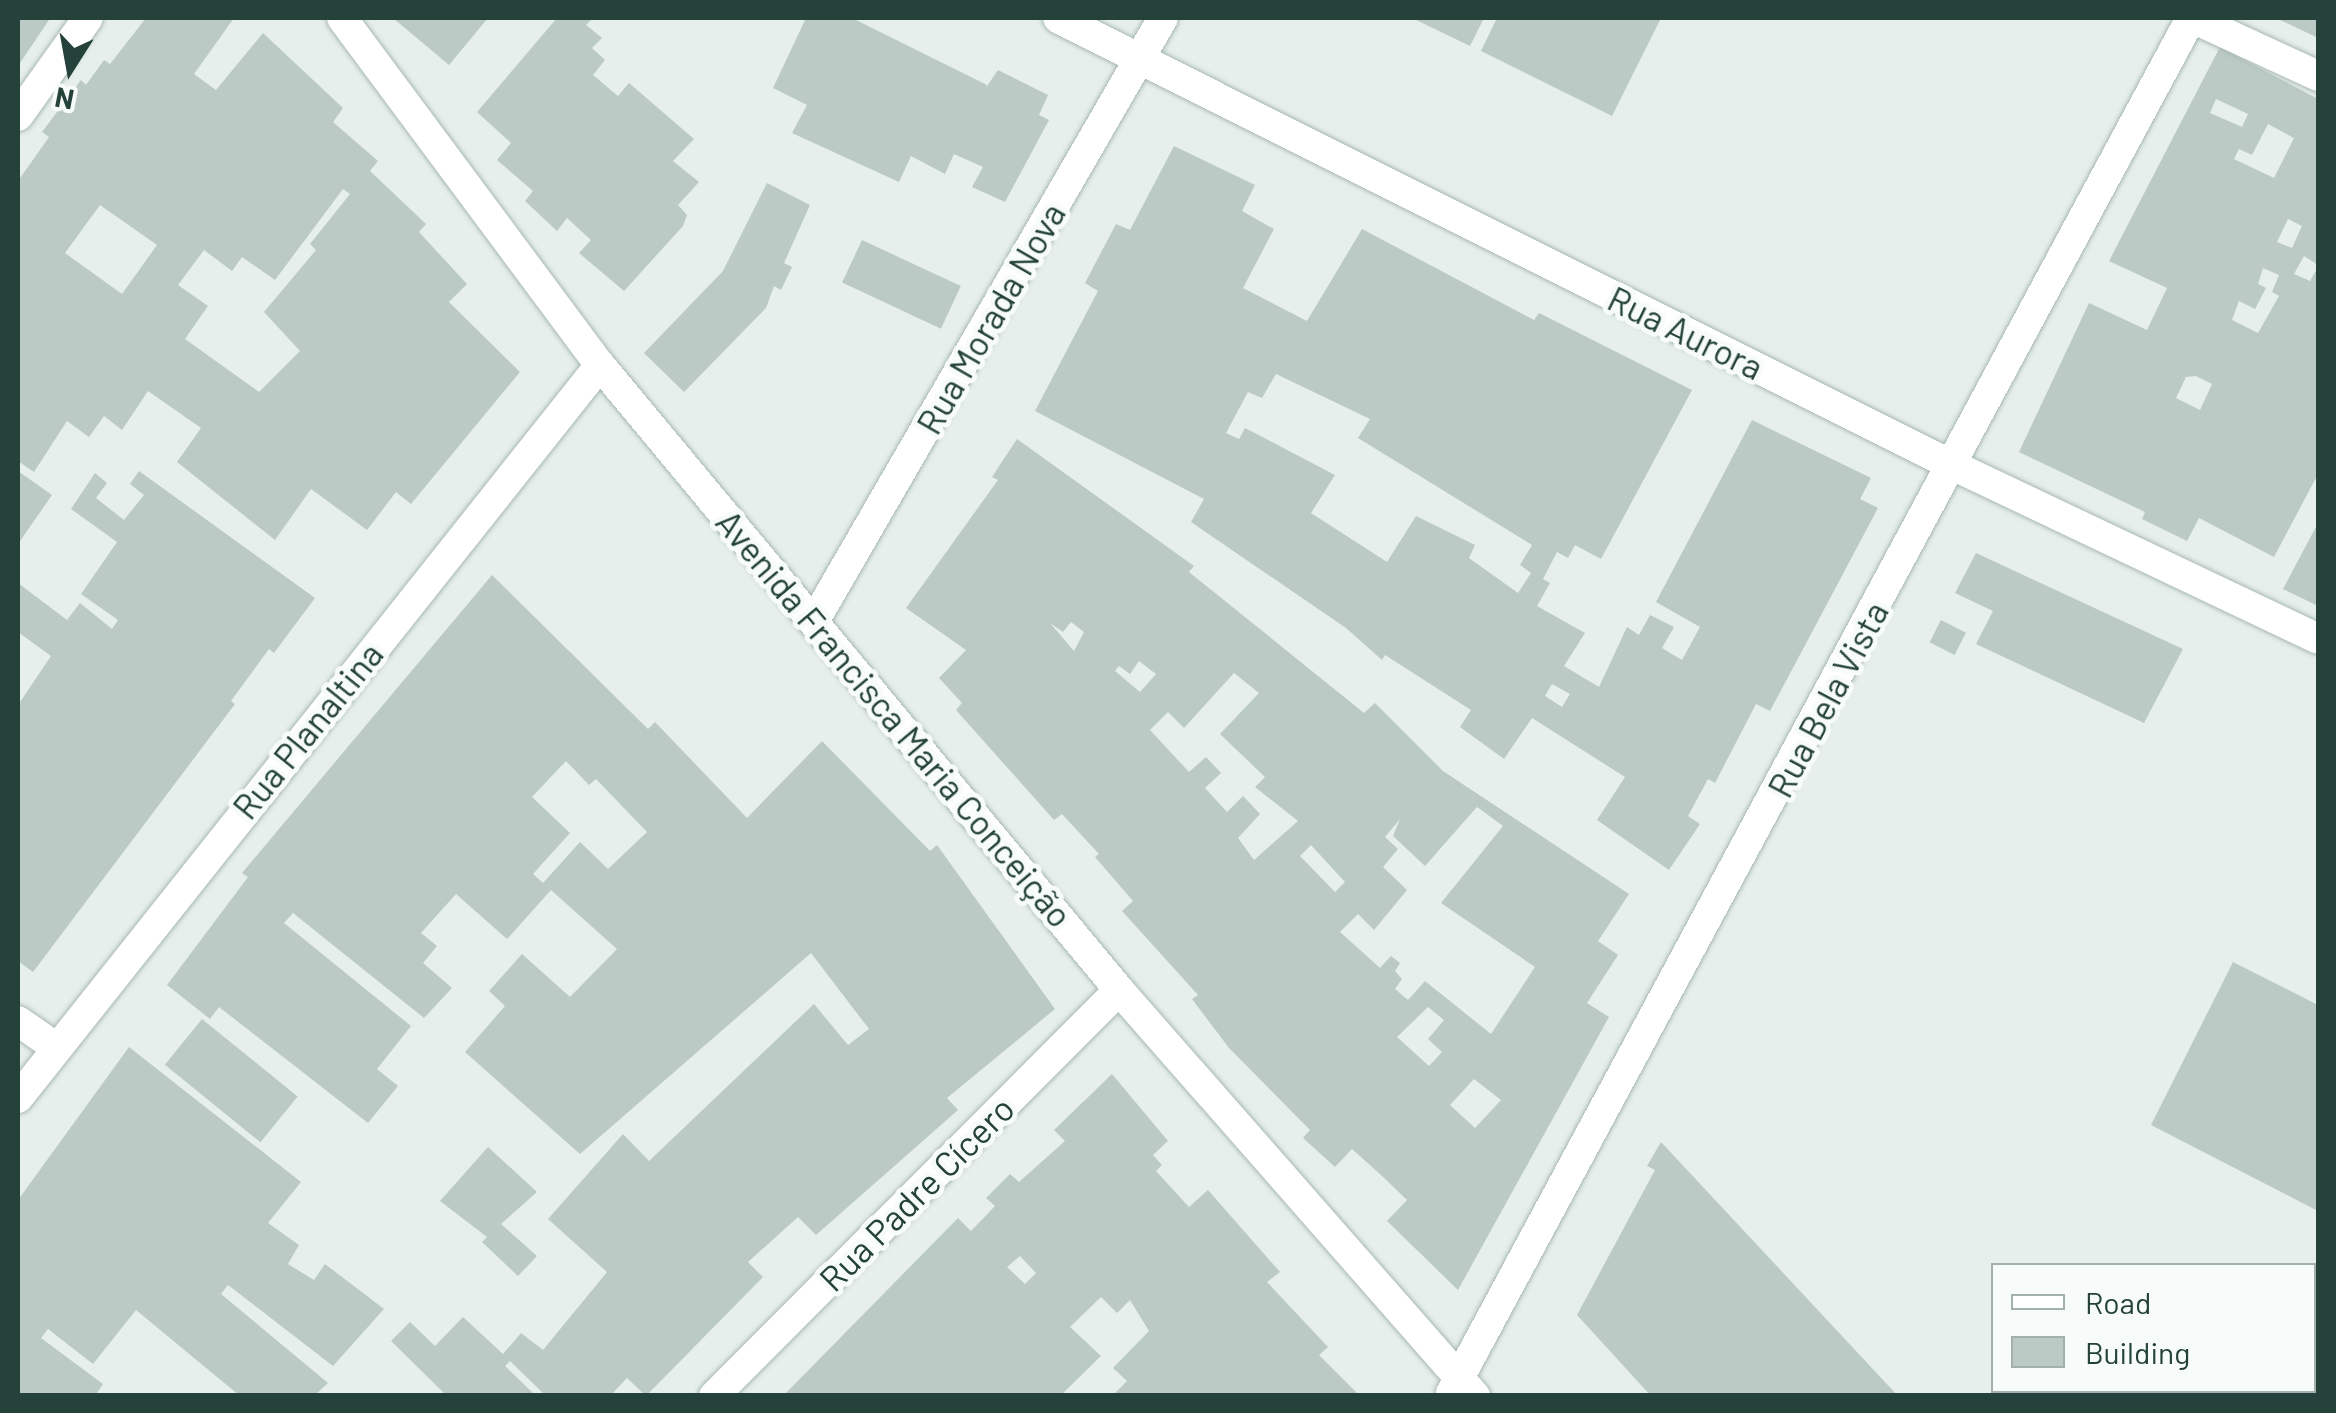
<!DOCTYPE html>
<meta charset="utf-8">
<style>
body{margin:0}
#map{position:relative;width:2336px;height:1413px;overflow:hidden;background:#e6efeb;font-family:Barlow,sans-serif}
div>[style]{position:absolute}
.building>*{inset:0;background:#bbcac4;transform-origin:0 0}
.roads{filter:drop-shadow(0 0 2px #a8b8b2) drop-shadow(0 0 2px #a8b8b2)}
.lane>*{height:30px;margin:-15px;padding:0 15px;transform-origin:15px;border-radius:15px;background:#fff}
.street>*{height:30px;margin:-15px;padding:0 15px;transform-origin:15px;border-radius:15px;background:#fff}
span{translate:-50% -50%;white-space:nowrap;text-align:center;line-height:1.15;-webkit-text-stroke:10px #f7fbf9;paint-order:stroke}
.street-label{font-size:35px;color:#24423a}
.frame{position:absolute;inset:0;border:20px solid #24423a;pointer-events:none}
.legend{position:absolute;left:1991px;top:1263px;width:325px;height:130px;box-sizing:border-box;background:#f7fbf9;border:2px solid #a3b1ad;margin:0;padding:12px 18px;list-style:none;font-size:30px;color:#24423a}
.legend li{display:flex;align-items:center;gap:20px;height:50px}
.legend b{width:50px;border:2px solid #a3b1ad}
.north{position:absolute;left:20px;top:20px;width:100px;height:100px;-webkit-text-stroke:8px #f7fbf9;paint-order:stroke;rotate:191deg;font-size:28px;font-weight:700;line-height:40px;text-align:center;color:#24423a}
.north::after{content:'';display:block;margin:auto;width:35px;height:45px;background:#24423a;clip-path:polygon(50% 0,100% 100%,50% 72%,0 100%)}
</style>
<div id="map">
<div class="building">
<div style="clip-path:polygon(18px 18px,49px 20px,18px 66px)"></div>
<div style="clip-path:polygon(evenodd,146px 18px,234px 18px,194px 74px,216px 90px,263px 33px,343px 108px,333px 122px,378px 161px,370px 171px,426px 224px,419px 232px,467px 284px,449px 302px,520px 372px,411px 504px,396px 492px,367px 530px,311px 489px,275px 540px,177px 462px,201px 428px,148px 391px,122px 430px,104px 416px,89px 437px,67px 421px,34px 472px,18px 461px,18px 181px,49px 137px,42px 132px,81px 80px,86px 85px,104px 60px,110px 64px,146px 18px,343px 189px,350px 194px,310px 244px,316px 250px,264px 312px,300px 351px,259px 392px,185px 339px,208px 306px,178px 285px,204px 250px,232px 271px,242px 257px,275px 280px,343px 189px,146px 18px,100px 205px,157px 245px,122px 294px,65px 253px,100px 205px)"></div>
<div style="clip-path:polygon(393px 18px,488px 18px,449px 65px)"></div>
<div style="clip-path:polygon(557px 18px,593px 18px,586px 25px,602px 38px,592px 48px,605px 60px,593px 75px,618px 96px,629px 83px,694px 139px,673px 161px,699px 182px,678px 205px,687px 215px,683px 226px,624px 291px,579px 253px,591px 240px,567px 218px,557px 231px,525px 201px,533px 191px,497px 160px,511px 143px,477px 112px)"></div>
<div style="clip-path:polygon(806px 18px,852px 18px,987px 85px,985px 89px,998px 70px,1048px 95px,1039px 115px,1049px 120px,1005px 202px,972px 187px,983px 167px,954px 154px,945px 174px,911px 156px,899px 182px,792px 133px,807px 105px,773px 88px)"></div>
<div style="clip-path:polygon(1412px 18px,1484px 18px,1470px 46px)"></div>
<div style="clip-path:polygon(1497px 18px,1661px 18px,1612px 116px,1481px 51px)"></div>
<div style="clip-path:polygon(2276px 18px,2318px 18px,2318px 38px,2314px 36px)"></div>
<div style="clip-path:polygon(evenodd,2220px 47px,2318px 99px,2318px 265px,2304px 256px,2294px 274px,2310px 281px,2318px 267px,2318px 474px,2274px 557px,2199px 518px,2187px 541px,2142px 519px,2145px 512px,2019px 452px,2089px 303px,2147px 330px,2167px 288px,2109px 261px,2220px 47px,2216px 99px,2248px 114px,2242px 127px,2210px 113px,2216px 99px,2220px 47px,2268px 124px,2294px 138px,2274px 178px,2234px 159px,2239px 149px,2252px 155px,2268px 124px,2220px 47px,2288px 219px,2302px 226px,2292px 248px,2277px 242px,2288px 219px,2220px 47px,2263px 268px,2279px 275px,2272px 292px,2279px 296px,2258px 333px,2232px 320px,2239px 301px,2255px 309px,2266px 288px,2258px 284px,2263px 268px,2220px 47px,2196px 376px,2212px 384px,2200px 410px,2176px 398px,2186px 377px,2196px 376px)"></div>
<div style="clip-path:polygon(evenodd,1174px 146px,1255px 185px,1242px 211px,1274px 229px,1243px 288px,1307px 321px,1362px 229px,1534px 320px,1539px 313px,1692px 390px,1601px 559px,1575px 545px,1568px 558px,1557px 552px,1543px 579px,1550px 583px,1537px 606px,1585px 633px,1564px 666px,1599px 687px,1627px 627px,1639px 635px,1650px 615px,1674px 627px,1662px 648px,1682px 660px,1700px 627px,1656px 602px,1752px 420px,1871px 478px,1860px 499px,1878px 508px,1770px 711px,1756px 704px,1715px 783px,1708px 779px,1688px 816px,1700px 824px,1669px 870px,1597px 820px,1625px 777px,1532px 718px,1504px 759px,1460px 727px,1471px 710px,1385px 655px,1382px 660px,1346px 628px,1191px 522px,1204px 499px,1035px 411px,1098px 291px,1085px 283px,1116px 224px,1130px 230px,1174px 146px,1276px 374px,1370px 419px,1358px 438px,1532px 545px,1520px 565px,1531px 573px,1518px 593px,1469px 558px,1475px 545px,1416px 516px,1387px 562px,1311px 513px,1335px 475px,1245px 428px,1239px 439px,1226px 433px,1248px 392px,1262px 398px,1276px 374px,1174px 146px,1552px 684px,1570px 694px,1562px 707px,1545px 696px,1552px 684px)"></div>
<div style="clip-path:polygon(767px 183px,810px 205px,784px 263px,792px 267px,781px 290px,774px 286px,766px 308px,684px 392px,644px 353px,723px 271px)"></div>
<div style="left:862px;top:240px;width:109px;height:47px;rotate:25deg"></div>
<div style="clip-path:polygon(evenodd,1017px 439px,1194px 566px,1189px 572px,1364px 713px,1375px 703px,1443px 771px,1629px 894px,1598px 941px,1618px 955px,1587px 1003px,1609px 1017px,1458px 1290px,1387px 1221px,1407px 1200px,1381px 1175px,1352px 1149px,1335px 1167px,1303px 1138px,1310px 1130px,1229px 1048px,1192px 999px,1198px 995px,1122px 911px,1133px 901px,1095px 857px,1099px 854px,1062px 814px,1054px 820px,956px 710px,962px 703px,939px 678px,966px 650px,906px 608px,998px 480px,992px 477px,1017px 439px,1071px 622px,1084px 632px,1074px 651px,1050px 623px,1063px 632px,1071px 622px,1017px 439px,1139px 661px,1156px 674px,1140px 692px,1115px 671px,1119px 666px,1130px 674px,1139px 661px,1017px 439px,1234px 673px,1259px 693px,1220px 734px,1265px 777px,1255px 787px,1298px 821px,1254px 860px,1238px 838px,1260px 814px,1243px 796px,1227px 812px,1205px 788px,1221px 773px,1206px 757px,1189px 772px,1150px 730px,1168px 712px,1184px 728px,1234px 673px,1017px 439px,1477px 807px,1503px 826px,1441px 903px,1535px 967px,1491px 1034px,1425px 981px,1408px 1000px,1395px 989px,1402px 979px,1395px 971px,1400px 963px,1391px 956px,1380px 968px,1340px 932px,1358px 914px,1374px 930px,1407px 890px,1383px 867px,1398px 849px,1385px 837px,1400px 819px,1393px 836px,1425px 866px,1477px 807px,1017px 439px,1311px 845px,1345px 882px,1335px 892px,1300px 856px,1311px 845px,1017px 439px,1428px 1007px,1444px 1020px,1428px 1039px,1442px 1052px,1429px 1066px,1397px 1037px,1428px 1007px,1017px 439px,1474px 1079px,1501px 1100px,1475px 1128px,1450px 1105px,1474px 1079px)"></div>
<div style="clip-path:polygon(18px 471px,52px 495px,18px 544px)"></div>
<div style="clip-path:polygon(139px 471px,315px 598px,274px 653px,269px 649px,231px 701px,235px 704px,33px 972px,18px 961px,18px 705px,51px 656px,18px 632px,18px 583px,67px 620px,80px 603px,112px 629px,118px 620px,81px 594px,117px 542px,71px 509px,95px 473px,107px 483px,96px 498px,124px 520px,144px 495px,130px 484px)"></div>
<div style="clip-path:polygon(2318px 523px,2318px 606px,2283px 589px)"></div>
<div style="clip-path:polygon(1976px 553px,2183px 649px,2144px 723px,1976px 644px,1993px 611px,1955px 593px)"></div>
<div style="clip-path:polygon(evenodd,492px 575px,648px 729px,655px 722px,747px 818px,822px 741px,930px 851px,937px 845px,1055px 1009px,947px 1098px,958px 1110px,816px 1235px,798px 1217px,748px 1262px,763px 1277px,646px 1396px,627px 1378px,610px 1396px,546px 1396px,510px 1361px,505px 1366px,536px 1396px,447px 1396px,391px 1341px,410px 1322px,435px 1346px,463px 1317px,503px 1354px,521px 1333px,543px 1350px,607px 1272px,548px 1219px,623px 1134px,649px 1161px,814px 1004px,848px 1045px,869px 1029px,811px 953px,580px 1154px,465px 1052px,505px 1006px,489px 991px,522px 954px,570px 997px,617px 949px,551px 890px,507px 939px,456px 894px,421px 933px,437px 946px,423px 963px,452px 988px,424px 1018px,293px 913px,284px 923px,411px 1026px,377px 1069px,398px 1086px,368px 1123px,219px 1007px,210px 1019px,167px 985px,248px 877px,242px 873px,492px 575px,566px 761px,589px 785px,596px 779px,647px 832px,608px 869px,580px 842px,543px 883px,533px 874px,570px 833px,532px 797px,566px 761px)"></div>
<div style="left:1941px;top:620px;width:28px;height:25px;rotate:27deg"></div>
<div style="clip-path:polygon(2233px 962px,2318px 1005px,2318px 1211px,2151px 1125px)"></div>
<div style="left:202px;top:1019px;width:123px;height:59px;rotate:39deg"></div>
<div style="clip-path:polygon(129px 1047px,301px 1182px,268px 1223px,299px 1245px,288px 1264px,314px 1280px,325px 1264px,384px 1309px,333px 1366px,228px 1285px,221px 1294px,328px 1383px,314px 1396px,240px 1396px,136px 1310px,93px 1364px,48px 1329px,41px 1338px,103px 1384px,95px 1396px,18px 1396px,18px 1200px)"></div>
<div style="clip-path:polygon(evenodd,1112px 1074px,1168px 1141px,1153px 1155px,1162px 1165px,1156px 1171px,1189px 1207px,1208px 1190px,1280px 1272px,1267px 1282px,1328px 1347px,1319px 1355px,1360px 1396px,1112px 1396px,1127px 1381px,1113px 1368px,1149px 1331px,1130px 1300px,1117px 1313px,1101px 1297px,1070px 1327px,1101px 1356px,1060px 1396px,783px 1396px,958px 1218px,971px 1231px,995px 1206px,986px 1198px,1010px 1174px,1019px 1182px,1065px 1141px,1054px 1130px,1112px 1074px,1020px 1256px,1036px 1273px,1025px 1284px,1007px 1267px,1020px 1256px)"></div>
<div style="clip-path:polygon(1661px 1142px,1898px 1396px,1651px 1396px,1577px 1315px,1655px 1170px,1647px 1166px)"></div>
<div style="clip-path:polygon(488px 1147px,537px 1192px,501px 1224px,537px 1256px,518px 1276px,482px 1242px,487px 1237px,440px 1201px)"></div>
</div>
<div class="roads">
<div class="lane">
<div style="left:2192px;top:18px;width:139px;rotate:24.7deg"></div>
</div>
<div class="street">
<div style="left:342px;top:18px;width:432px;rotate:53.4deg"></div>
<div style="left:600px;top:365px;width:812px;rotate:50.29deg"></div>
<div style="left:1119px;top:990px;width:540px;rotate:48.75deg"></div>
<div style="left:1058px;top:18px;width:1000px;rotate:26.57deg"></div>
<div style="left:1952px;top:465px;width:405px;rotate:25.4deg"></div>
<div style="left:18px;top:116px;width:120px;rotate:-54.5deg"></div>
<div style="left:816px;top:618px;width:693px;rotate:-59.96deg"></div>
<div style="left:18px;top:1021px;width:44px;rotate:34.8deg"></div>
<div style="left:18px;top:1098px;width:936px;rotate:-51.55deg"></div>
<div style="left:1451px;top:1393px;width:1561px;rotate:-61.71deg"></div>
<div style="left:714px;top:1396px;width:573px;rotate:-45.07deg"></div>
</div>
</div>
<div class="street-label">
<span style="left:990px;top:318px;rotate:-60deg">Rua Morada Nova</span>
<span style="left:1686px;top:332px;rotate:26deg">Rua Aurora</span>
<span style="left:1827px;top:699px;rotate:-62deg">Rua Bela Vista</span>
<span style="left:895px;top:718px;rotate:50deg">Avenida Francisca Maria Conceição</span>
<span style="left:307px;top:730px;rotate:-51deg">Rua Planaltina</span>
<span style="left:916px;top:1193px;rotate:-45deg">Rua Padre Cícero</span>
</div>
<div class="frame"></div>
<ul class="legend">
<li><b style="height:12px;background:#fff"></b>Road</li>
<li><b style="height:28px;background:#bbcac4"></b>Building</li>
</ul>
<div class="north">N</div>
</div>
